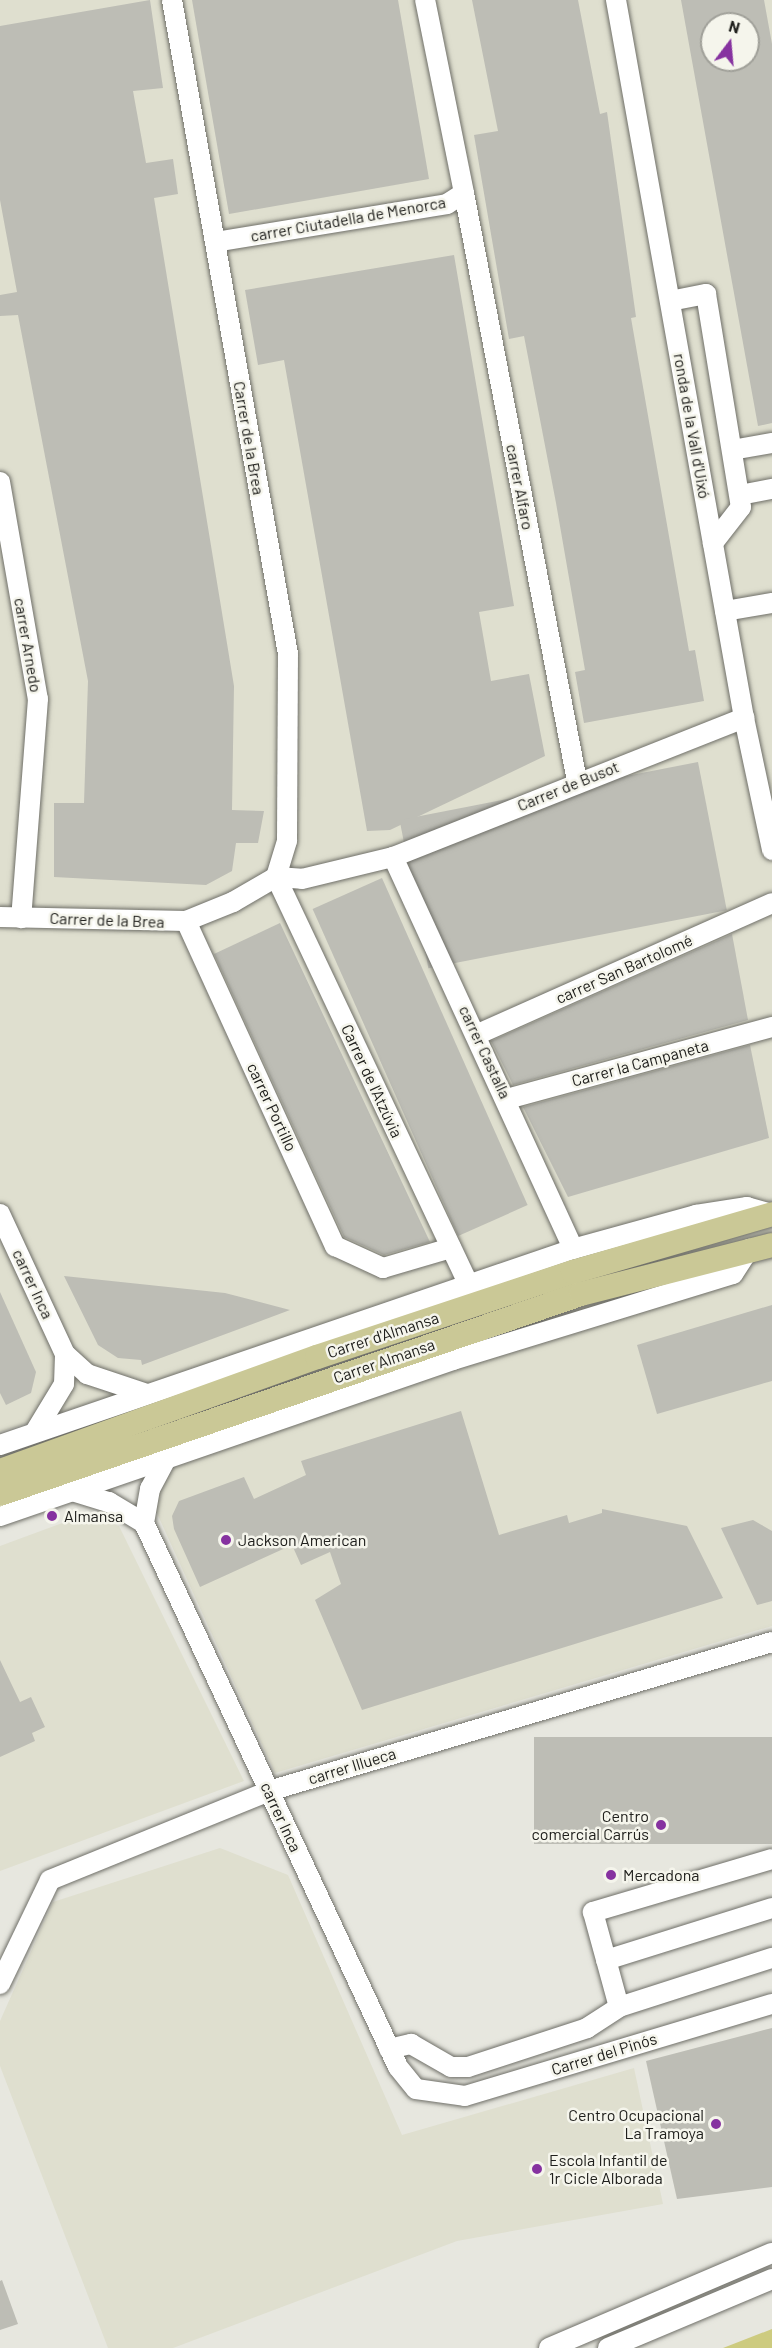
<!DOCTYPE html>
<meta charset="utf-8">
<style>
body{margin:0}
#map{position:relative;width:772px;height:2348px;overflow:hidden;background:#e7e7df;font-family:Barlow,sans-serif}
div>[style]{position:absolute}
.built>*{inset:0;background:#dfdfcf}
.green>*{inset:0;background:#cdcb7f}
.building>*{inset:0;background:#bdbdb5;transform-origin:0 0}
.roads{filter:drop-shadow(0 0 2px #6f6f68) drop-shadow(0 0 2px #6f6f68)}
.minor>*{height:20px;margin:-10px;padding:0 10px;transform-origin:10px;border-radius:10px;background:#fff}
.major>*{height:24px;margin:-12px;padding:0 12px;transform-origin:12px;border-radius:12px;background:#cac896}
.dots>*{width:16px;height:16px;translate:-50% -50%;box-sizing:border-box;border:3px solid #f5f5ec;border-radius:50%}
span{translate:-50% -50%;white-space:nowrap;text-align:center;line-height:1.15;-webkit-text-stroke:5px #f5f5ec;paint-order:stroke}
.street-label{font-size:16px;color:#20201d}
.poi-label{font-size:16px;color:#20201d}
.left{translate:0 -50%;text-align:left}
.right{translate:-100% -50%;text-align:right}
.north{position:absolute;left:700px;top:12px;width:60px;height:60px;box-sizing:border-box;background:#f5f5ec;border:2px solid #a0a099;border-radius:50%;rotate:16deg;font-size:16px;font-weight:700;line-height:24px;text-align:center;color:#20201d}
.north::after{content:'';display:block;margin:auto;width:21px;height:27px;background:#8632a0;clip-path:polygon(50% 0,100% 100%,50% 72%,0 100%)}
</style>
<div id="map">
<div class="built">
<div style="clip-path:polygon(evenodd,0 0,772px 0,772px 1626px,275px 1773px,105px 1399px,0 1432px,0 0,712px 24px,748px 24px,748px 60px,712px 60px,712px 24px)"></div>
<div style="clip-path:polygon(84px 1515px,119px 1526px,244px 1781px,0 1871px,0 1546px)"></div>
<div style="clip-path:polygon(220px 1848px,288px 1875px,402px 2135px,634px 2068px,663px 2204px,457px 2241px,173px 2348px,108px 2348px,0 2066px,0 2021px,53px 1902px)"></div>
</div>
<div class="green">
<div style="clip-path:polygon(772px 2329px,772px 2348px,723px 2348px)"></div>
</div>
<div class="building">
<div style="clip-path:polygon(150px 0,163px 88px,133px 91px,146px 163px,173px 159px,178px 194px,154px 198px,234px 686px,232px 810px,264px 811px,258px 843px,236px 843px,232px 871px,206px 885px,54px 877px,54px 803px,84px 803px,88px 681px,18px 315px,0 316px,0 295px,17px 292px,0 200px,0 26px)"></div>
<div style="clip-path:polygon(192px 0,398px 0,429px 179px,229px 214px)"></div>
<div style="clip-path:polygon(472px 0,578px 0,600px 114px,607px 112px,636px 317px,631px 318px,689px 651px,695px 650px,704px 701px,584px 723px,575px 672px,585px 670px,556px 503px,524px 336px,509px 339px,474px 135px,498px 131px)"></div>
<div style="clip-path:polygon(evenodd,681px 0,764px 0,772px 44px,772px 423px,758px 426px,681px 0,712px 24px,748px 24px,748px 60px,712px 60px,712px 24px)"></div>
<div style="clip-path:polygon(454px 255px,514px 606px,479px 612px,491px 681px,529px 674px,545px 756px,390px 830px,367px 831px,284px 360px,258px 365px,245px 290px)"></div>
<div style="left:698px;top:762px;width:151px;height:304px;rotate:79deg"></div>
<div style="left:382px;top:878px;width:358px;height:76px;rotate:66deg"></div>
<div style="clip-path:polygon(280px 923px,430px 1242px,384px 1255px,344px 1237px,214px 954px)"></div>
<div style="clip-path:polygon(732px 934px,748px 1020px,513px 1085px,491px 1041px)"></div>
<div style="clip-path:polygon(750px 1045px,769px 1138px,568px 1197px,523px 1107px)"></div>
<div style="clip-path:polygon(64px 1276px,225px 1293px,290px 1310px,142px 1365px,141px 1360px,118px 1358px,98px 1345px)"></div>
<div style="clip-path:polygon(0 1292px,36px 1372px,31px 1393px,6px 1405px,0 1393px)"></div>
<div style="clip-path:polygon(772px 1305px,772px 1381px,657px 1414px,637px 1345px)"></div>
<div style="clip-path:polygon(461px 1411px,499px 1535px,567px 1515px,569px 1523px,602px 1513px,602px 1509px,687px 1526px,723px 1598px,362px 1710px,315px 1600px,341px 1584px,330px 1552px,301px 1565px,292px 1545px,200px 1587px,174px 1529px,172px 1516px,179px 1501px,244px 1477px,254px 1499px,306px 1475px,301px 1461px)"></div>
<div style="clip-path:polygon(753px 1520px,772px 1531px,772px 1601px,757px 1605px,721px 1528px)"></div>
<div style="clip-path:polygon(0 1660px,20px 1702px,31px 1697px,45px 1727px,32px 1733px,35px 1741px,0 1757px)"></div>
<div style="left:772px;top:1737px;width:107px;height:238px;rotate:90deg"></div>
<div style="clip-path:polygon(772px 2028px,772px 2187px,677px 2199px,646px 2061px)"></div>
<div style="clip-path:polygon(2px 2280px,18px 2324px,0 2330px,0 2281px)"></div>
</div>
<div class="roads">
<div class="minor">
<div style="left:616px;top:0;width:729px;rotate:79.89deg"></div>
<div style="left:744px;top:718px;width:135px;rotate:78deg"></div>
<div style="left:464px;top:193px;width:599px;rotate:79.12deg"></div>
<div style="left:215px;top:242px;width:235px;rotate:-9.3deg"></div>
<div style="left:447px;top:204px;width:20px;rotate:-33deg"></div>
<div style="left:464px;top:193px;width:197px;rotate:-101.4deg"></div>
<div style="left:670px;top:301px;width:37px;rotate:-11deg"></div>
<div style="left:706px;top:294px;width:216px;rotate:80.7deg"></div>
<div style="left:741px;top:507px;width:46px;rotate:127.9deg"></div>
<div style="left:732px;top:450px;width:41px;rotate:-9.9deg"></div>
<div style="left:0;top:482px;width:220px;rotate:80.1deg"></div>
<div style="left:38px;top:699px;width:220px;rotate:94.4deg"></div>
<div style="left:740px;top:495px;width:33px;rotate:-11deg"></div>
<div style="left:725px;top:611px;width:48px;rotate:-9.7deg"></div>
<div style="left:393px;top:857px;width:431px;rotate:65.3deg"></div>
<div style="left:276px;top:877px;width:26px;rotate:4deg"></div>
<div style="left:302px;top:879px;width:94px;rotate:-13.6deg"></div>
<div style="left:393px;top:857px;width:378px;rotate:-21.6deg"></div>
<div style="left:276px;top:877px;width:450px;rotate:64.7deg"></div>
<div style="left:0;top:917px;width:186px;rotate:1.2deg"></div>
<div style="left:186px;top:921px;width:51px;rotate:-22deg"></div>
<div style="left:233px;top:902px;width:50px;rotate:-30.2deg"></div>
<div style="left:276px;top:877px;width:38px;rotate:-73deg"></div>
<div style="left:287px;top:841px;width:187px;rotate:-89.7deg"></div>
<div style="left:288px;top:654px;width:664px;rotate:-100.06deg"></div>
<div style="left:186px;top:921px;width:358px;rotate:65.4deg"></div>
<div style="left:335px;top:1246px;width:53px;rotate:24.6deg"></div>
<div style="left:383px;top:1268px;width:71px;rotate:-16.4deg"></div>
<div style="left:476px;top:1035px;width:324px;rotate:-24deg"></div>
<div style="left:507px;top:1099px;width:275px;rotate:-15.2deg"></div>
<div style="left:0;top:1214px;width:154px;rotate:65.1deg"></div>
<div style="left:35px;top:1432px;width:56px;rotate:-58.9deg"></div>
<div style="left:64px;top:1384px;width:30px;rotate:-88deg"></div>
<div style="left:65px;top:1354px;width:30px;rotate:42deg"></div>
<div style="left:87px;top:1374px;width:63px;rotate:18.4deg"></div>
<div style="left:0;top:1445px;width:606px;rotate:-18.88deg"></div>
<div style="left:573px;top:1249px;width:128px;rotate:-15.5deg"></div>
<div style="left:696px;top:1215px;width:52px;rotate:-8.9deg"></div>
<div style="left:747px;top:1207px;width:26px;rotate:16deg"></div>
<div style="left:72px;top:1491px;width:39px;rotate:17deg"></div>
<div style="left:109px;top:1502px;width:41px;rotate:31deg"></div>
<div style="left:144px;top:1523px;width:35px;rotate:-80deg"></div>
<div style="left:150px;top:1489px;width:34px;rotate:-62deg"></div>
<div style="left:0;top:1516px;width:479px;rotate:-19deg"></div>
<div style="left:453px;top:1360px;width:293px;rotate:-17.1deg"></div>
<div style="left:733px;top:1274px;width:30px;rotate:-57deg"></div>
<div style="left:144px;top:1523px;width:600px;rotate:64.97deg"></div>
<div style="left:398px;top:2067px;width:28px;rotate:51deg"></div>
<div style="left:416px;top:2089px;width:49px;rotate:8.1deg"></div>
<div style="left:465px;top:2096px;width:320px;rotate:-16.7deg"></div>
<div style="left:772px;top:1859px;width:187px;rotate:163.5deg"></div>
<div style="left:593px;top:1912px;width:98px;rotate:74.7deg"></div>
<div style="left:619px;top:2007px;width:161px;rotate:-17.8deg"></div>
<div style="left:606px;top:1960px;width:174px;rotate:-17.4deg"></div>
<div style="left:0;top:1984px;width:115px;rotate:-64.3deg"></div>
<div style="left:50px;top:1880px;width:236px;rotate:-22.1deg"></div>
<div style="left:269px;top:1791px;width:525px;rotate:-16.5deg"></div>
<div style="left:389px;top:2049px;width:23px;rotate:-13deg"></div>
<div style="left:411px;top:2044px;width:46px;rotate:29.9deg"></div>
<div style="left:451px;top:2067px;width:17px"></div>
<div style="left:468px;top:2067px;width:125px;rotate:-18.1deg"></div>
<div style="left:587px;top:2028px;width:38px;rotate:-33deg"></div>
<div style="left:549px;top:2348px;width:242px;rotate:-23.1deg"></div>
<div style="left:608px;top:2348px;width:178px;rotate:-22.8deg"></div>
</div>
<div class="major">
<div style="left:0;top:1471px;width:337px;rotate:-19.8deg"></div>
<div style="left:317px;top:1357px;width:270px;rotate:-18.4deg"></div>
<div style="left:573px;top:1272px;width:207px;rotate:-16.2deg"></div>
<div style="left:0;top:1494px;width:614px;rotate:-19deg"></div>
<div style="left:581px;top:1294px;width:197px;rotate:-14.4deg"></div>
</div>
</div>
<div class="dots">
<div style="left:52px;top:1516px;background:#8632a0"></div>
<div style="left:226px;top:1540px;background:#8632a0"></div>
<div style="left:661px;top:1825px;background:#8632a0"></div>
<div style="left:611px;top:1875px;background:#8632a0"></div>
<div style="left:716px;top:2124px;background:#8632a0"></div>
<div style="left:537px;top:2169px;background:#8632a0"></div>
</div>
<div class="street-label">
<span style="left:348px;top:219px;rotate:-10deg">carrer Ciutadella de Menorca</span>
<span style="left:692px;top:426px;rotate:80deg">ronda de la Vall d'Uixó</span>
<span style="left:249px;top:438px;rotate:80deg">Carrer de la Brea</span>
<span style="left:520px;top:487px;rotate:79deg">carrer Alfaro</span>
<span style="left:28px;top:645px;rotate:80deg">carrer Arnedo</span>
<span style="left:568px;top:786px;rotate:-22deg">Carrer de Busot</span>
<span style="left:107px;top:920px;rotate:2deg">Carrer de la Brea</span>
<span style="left:624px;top:969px;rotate:-24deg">carrer San Bartolomé</span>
<span style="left:485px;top:1052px;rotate:65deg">carrer Castalla</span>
<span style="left:640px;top:1063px;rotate:-15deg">Carrer la Campaneta</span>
<span style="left:372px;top:1081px;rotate:65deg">Carrer de l'Atzúvia</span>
<span style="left:272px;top:1107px;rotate:65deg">carrer Portillo</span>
<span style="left:33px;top:1284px;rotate:65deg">carrer Inca</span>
<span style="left:383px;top:1335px;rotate:-18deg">Carrer d'Almansa</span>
<span style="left:384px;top:1361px;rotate:-19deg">Carrer Almansa</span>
<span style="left:352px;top:1766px;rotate:-17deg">carrer Illueca</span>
<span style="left:281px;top:1817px;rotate:65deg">carrer Inca</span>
<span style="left:604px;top:2054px;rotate:-17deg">Carrer del Pinós</span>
</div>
<div class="poi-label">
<span class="left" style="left:64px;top:1516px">Almansa</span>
<span class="left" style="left:238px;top:1540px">Jackson American</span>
<span class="right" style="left:649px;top:1825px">Centro<br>comercial Carrús</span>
<span class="left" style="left:623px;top:1875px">Mercadona</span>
<span class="right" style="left:704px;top:2124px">Centro Ocupacional<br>La Tramoya</span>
<span class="left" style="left:549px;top:2169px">Escola Infantil de<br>1r Cicle Alborada</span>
</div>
<div class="north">N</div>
</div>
